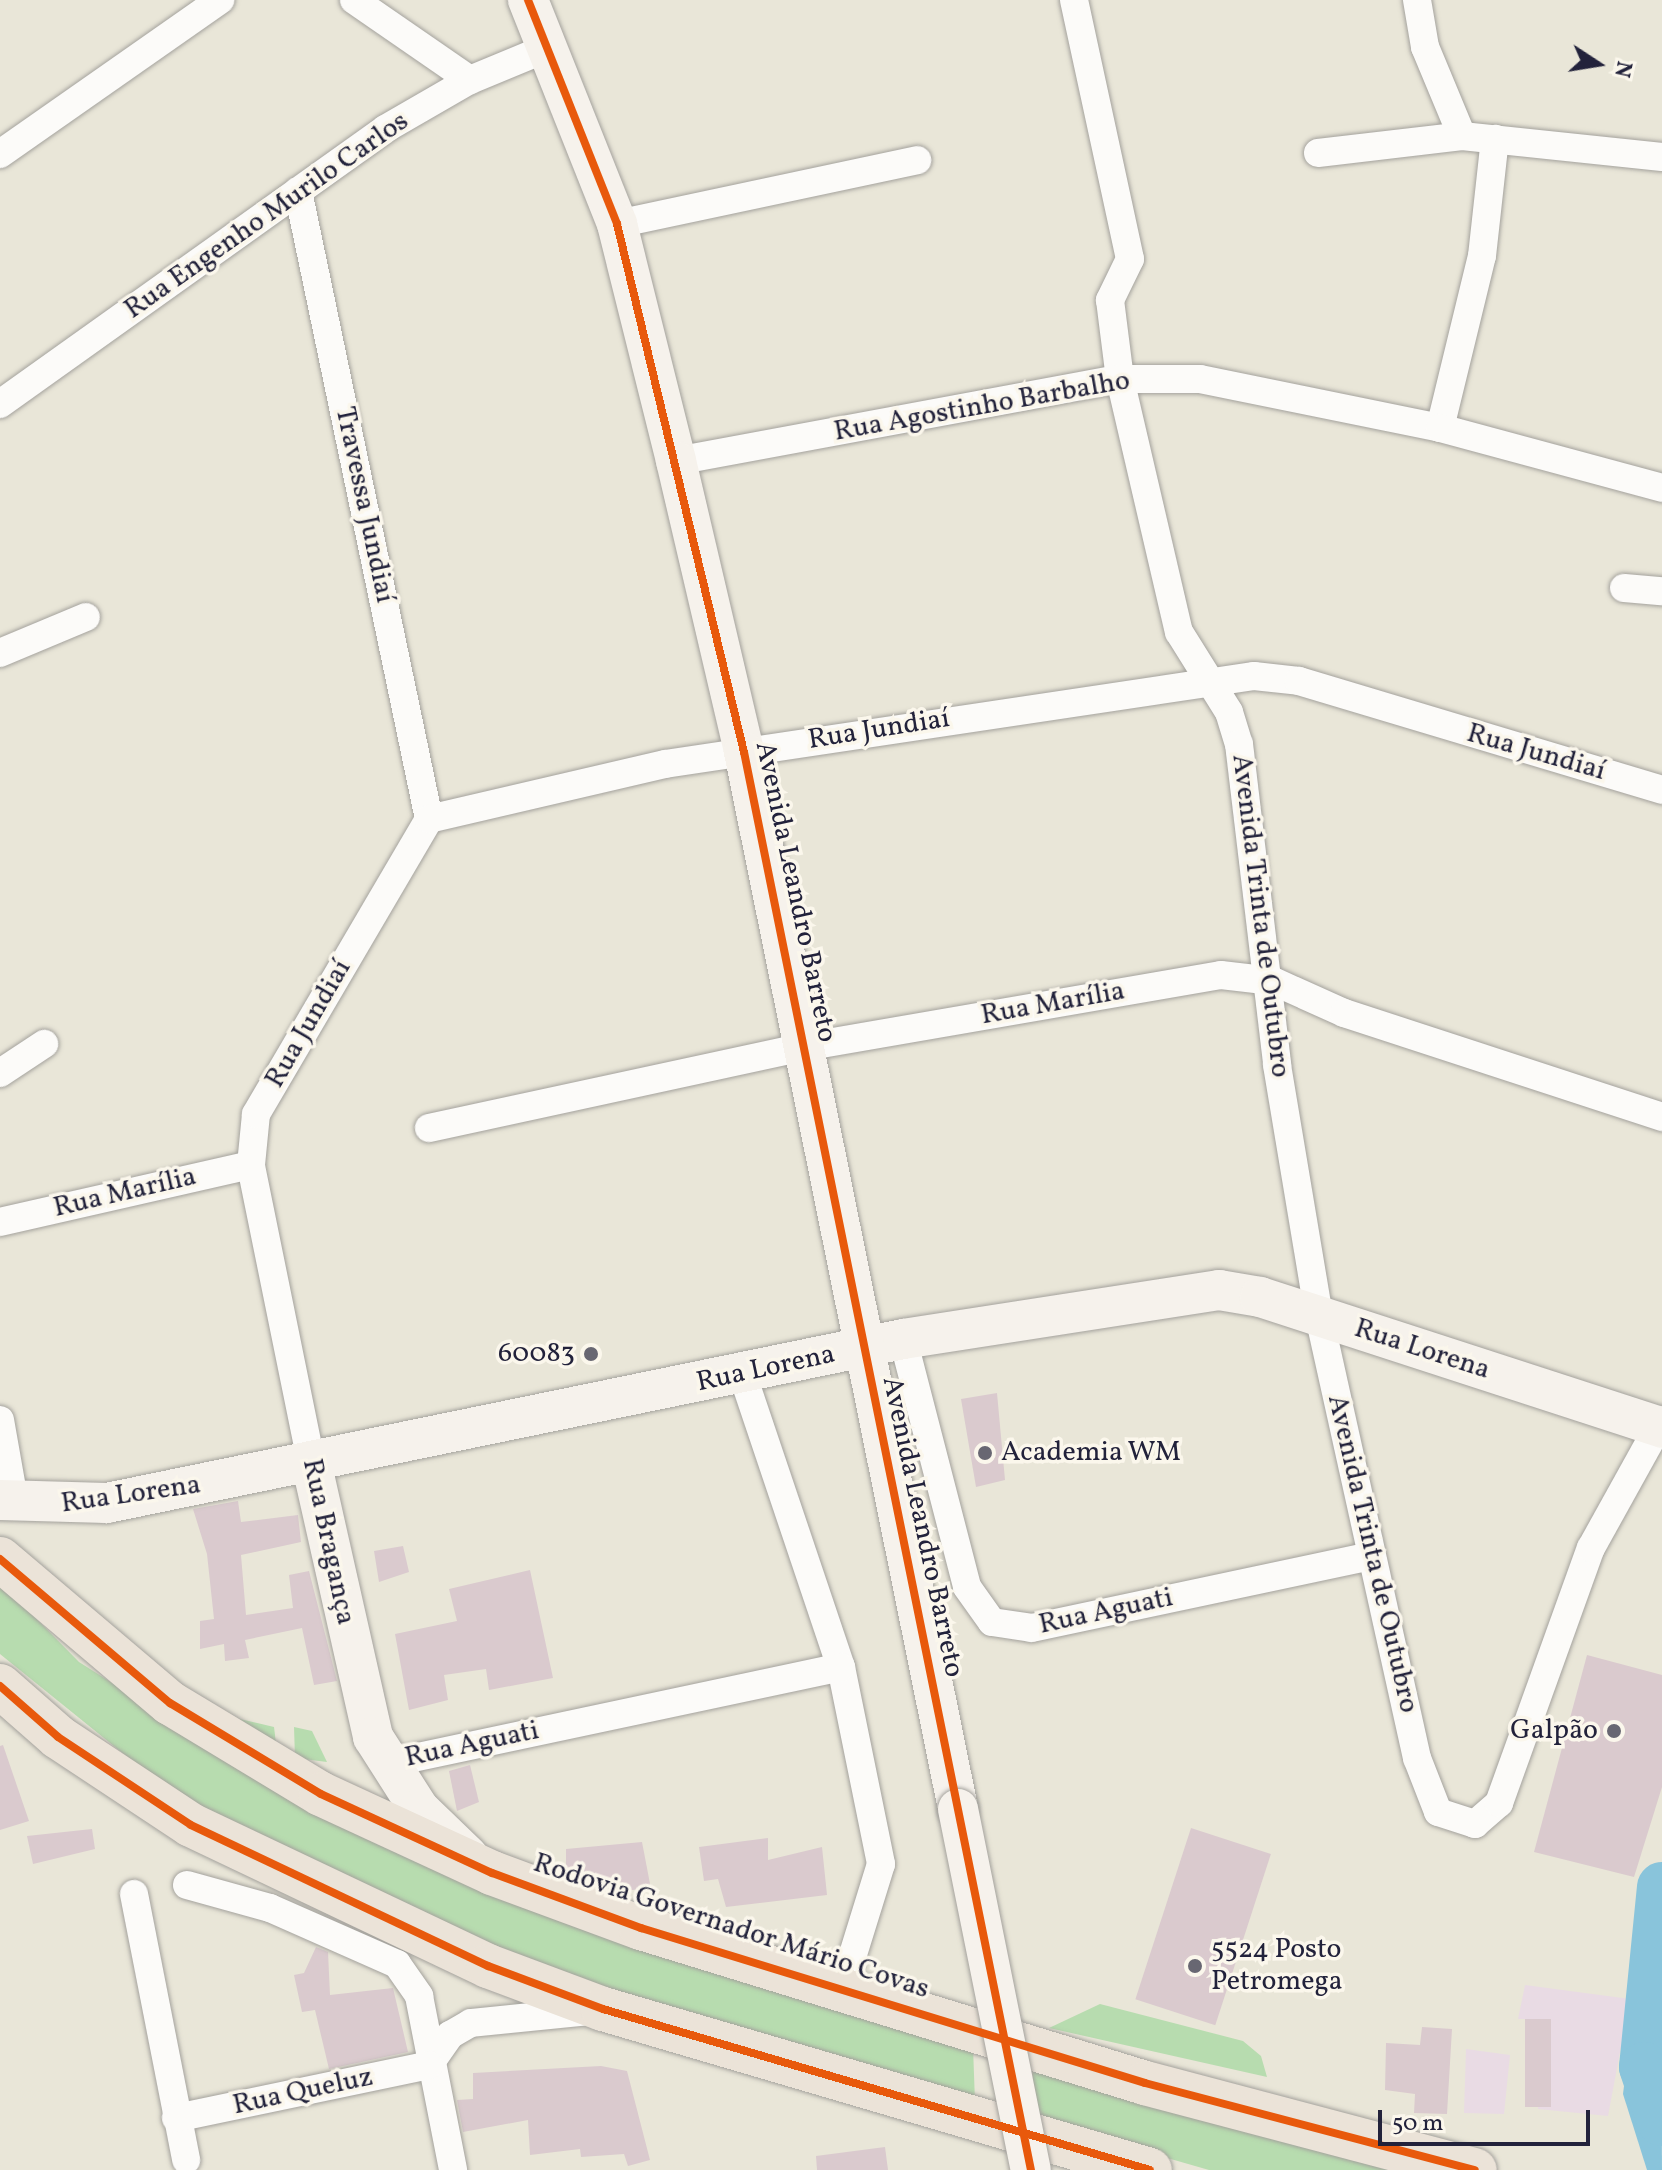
<!DOCTYPE html>
<meta charset="utf-8">
<style>
body{margin:0}
#map{position:relative;width:1662px;height:2170px;overflow:hidden;background:#e9e6d8;font-family:Vollkorn,serif}
div>[style]{position:absolute}
.built>*{inset:0;background:#e9dbe4}
.green>*{inset:0;background:#b7dcaf}
.water>*{inset:0;background:#89c4db}
.river>*{height:50px;margin:-25px;padding:0 25px;transform-origin:25px;border-radius:25px;background:#89c4db}
.building>*{inset:0;background:#dacace;transform-origin:0 0}
.roads{filter:drop-shadow(0 0 2px #a4a29d) drop-shadow(0 0 2px #a4a29d)}
.street>*{height:28px;margin:-14px;padding:0 14px;transform-origin:14px;border-radius:14px;background:#fcfbf9}
.secondary>*{height:40px;margin:-20px;padding:0 20px;transform-origin:20px;border-radius:20px;background:#f6f2ec}
.highway>*{height:44px;margin:-22px;padding:0 22px;transform-origin:22px;border-radius:22px;background:#ebe3d8}
.bridges{filter:drop-shadow(0 0 2px #a4a29d) drop-shadow(0 0 2px #a4a29d)}
.secondary-bridge>*{height:40px;margin:-20px;padding:0 20px;transform-origin:20px;border-radius:20px;background:#f6f2ec}
.cycleway>*{height:8px;margin:-4px;padding:0 4px;transform-origin:4px;border-radius:4px;background:#e8590c}
.dots>*{width:22px;height:22px;translate:-50% -50%;box-sizing:border-box;border:4px solid #fbf7ec;border-radius:50%}
span{translate:-50% -50%;white-space:nowrap;text-align:center;line-height:1.15;-webkit-text-stroke:7px #fbf7ec;paint-order:stroke}
.street-label{font-size:28px;color:#22223b}
.poi-label{font-size:28px;color:#22223b}
.right{translate:-100% -50%;text-align:right}
.left{translate:0 -50%;text-align:left}
.north{position:absolute;left:1558px;top:24px;width:80px;height:80px;-webkit-text-stroke:6px #fbf7ec;paint-order:stroke;rotate:102deg;font-size:22px;font-weight:700;line-height:32px;text-align:center;color:#22223b}
.north::after{content:'';display:block;margin:auto;width:28px;height:36px;background:#22223b;clip-path:polygon(50% 0,100% 100%,50% 72%,0 100%)}
.scale{position:absolute;left:1378px;top:2110px;width:212px;height:36px;box-sizing:border-box;border:4px solid #22223b;border-top:0;padding-left:10px;font-size:24px;line-height:28px;white-space:nowrap;color:#22223b;-webkit-text-stroke:6px #fbf7ec;paint-order:stroke}
</style>
<div id="map">
<div class="built">
<div style="clip-path:polygon(1525px 1985px,1630px 1999px,1608px 2116px,1538px 2109px,1551px 2019px,1518px 2019px)"></div>
<div style="clip-path:polygon(1466px 2049px,1510px 2055px,1504px 2114px,1464px 2113px)"></div>
</div>
<div class="green">
<div style="clip-path:polygon(0 1582px,79px 1662px,210px 1745px,973px 2047px,975px 2102px,623px 1994px,428px 1922px,228px 1826px,151px 1776px,0 1654px)"></div>
<div style="clip-path:polygon(214px 1713px,274px 1727px,278px 1760px)"></div>
<div style="clip-path:polygon(294px 1727px,312px 1731px,327px 1762px,295px 1758px)"></div>
<div style="clip-path:polygon(1100px 2004px,1243px 2041px,1261px 2056px,1267px 2077px,1049px 2028px)"></div>
<div style="clip-path:polygon(1032px 2064px,1401px 2170px,1209px 2170px,1035px 2120px)"></div>
</div>
<div class="water">
<div style="clip-path:polygon(1637px 1982px,1661px 1992px,1662px 2170px,1647px 2170px,1623px 2094px)"></div>
</div>
<div class="river">
<div style="left:1662px;top:1887px;width:181px;rotate:95.7deg"></div>
<div style="left:1644px;top:2067px;width:57px;rotate:71.6deg"></div>
</div>
<div class="building">
<div style="clip-path:polygon(997px 1393px,1005px 1480px,976px 1487px,961px 1399px)"></div>
<div style="clip-path:polygon(238px 1501px,241px 1522px,298px 1515px,301px 1542px,241px 1555px,246px 1615px,293px 1608px,289px 1575px,309px 1571px,337px 1681px,314px 1685px,302px 1628px,245px 1640px,249px 1658px,225px 1661px,224px 1644px,200px 1649px,200px 1621px,214px 1619px,207px 1554px,193px 1509px)"></div>
<div style="clip-path:polygon(403px 1546px,409px 1572px,379px 1582px,374px 1551px)"></div>
<div style="clip-path:polygon(530px 1570px,553px 1678px,489px 1690px,486px 1669px,444px 1675px,448px 1700px,409px 1710px,395px 1634px,457px 1621px,449px 1589px)"></div>
<div style="clip-path:polygon(1587px 1655px,1662px 1675px,1662px 1787px,1634px 1877px,1534px 1852px)"></div>
<div style="clip-path:polygon(3px 1745px,29px 1821px,0 1830px,0 1746px)"></div>
<div style="clip-path:polygon(470px 1765px,479px 1802px,457px 1811px,449px 1771px)"></div>
<div style="left:1191px;top:1828px;width:84px;height:180px;rotate:18deg"></div>
<div style="clip-path:polygon(92px 1829px,95px 1849px,33px 1864px,27px 1836px)"></div>
<div style="clip-path:polygon(768px 1838px,768px 1860px,822px 1847px,827px 1895px,726px 1907px,718px 1879px,704px 1881px,699px 1847px)"></div>
<div style="clip-path:polygon(642px 1842px,651px 1889px,612px 1891px,566px 1874px,566px 1849px)"></div>
<div style="clip-path:polygon(316px 1947px,328px 1952px,330px 1995px,393px 1988px,408px 2052px,329px 2069px,315px 2010px,302px 2012px,294px 1975px,304px 1973px)"></div>
<div style="left:1525px;top:2019px;width:26px;height:88px"></div>
<div style="clip-path:polygon(1422px 2027px,1452px 2029px,1447px 2114px,1414px 2113px,1415px 2094px,1385px 2090px,1386px 2043px,1420px 2045px)"></div>
<div style="clip-path:polygon(601px 2066px,627px 2071px,650px 2160px,628px 2166px,624px 2154px,581px 2157px,580px 2149px,530px 2155px,528px 2120px,463px 2132px,457px 2100px,473px 2099px,473px 2073px)"></div>
<div style="clip-path:polygon(885px 2147px,888px 2170px,817px 2170px,816px 2156px)"></div>
</div>
<div class="roads">
<div class="street">
<div style="left:354px;top:0;width:141px;rotate:34.6deg"></div>
<div style="left:1074px;top:0;width:265px;rotate:77.8deg"></div>
<div style="left:1130px;top:259px;width:46px;rotate:116deg"></div>
<div style="left:1110px;top:300px;width:80px;rotate:82.8deg"></div>
<div style="left:1120px;top:379px;width:260px;rotate:76.9deg"></div>
<div style="left:1179px;top:632px;width:94px;rotate:58deg"></div>
<div style="left:1229px;top:712px;width:34px;rotate:73deg"></div>
<div style="left:1239px;top:744px;width:323px;rotate:83.2deg"></div>
<div style="left:1277px;top:1065px;width:254px;rotate:80.5deg"></div>
<div style="left:1319px;top:1316px;width:453px;rotate:77.5deg"></div>
<div style="left:1417px;top:1758px;width:58px;rotate:68.7deg"></div>
<div style="left:1438px;top:1812px;width:39px;rotate:18deg"></div>
<div style="left:1475px;top:1824px;width:32px;rotate:-41deg"></div>
<div style="left:1499px;top:1803px;width:271px;rotate:-70.2deg"></div>
<div style="left:1591px;top:1548px;width:146px;rotate:-61deg"></div>
<div style="left:1417px;top:0;width:48px;rotate:80.3deg"></div>
<div style="left:1425px;top:47px;width:96px;rotate:67.4deg"></div>
<div style="left:1318px;top:153px;width:145px;rotate:-6.7deg"></div>
<div style="left:1462px;top:136px;width:201px;rotate:6deg"></div>
<div style="left:0;top:154px;width:269px;rotate:-35deg"></div>
<div style="left:298px;top:191px;width:642px;rotate:78.22deg"></div>
<div style="left:617px;top:224px;width:307px;rotate:-12deg"></div>
<div style="left:0;top:404px;width:473px;rotate:-35.5deg"></div>
<div style="left:385px;top:129px;width:98px;rotate:-30deg"></div>
<div style="left:470px;top:80px;width:81px;rotate:-22.5deg"></div>
<div style="left:1440px;top:428px;width:177px;rotate:-76.3deg"></div>
<div style="left:1482px;top:256px;width:118px;rotate:-83.7deg"></div>
<div style="left:676px;top:461px;width:452px;rotate:-10.5deg"></div>
<div style="left:1120px;top:379px;width:80px"></div>
<div style="left:1200px;top:379px;width:245px;rotate:11.5deg"></div>
<div style="left:1440px;top:428px;width:230px;rotate:15.1deg"></div>
<div style="left:1624px;top:588px;width:38px;rotate:5deg"></div>
<div style="left:0;top:653px;width:93px;rotate:-22.7deg"></div>
<div style="left:0;top:1073px;width:53px;rotate:-33.4deg"></div>
<div style="left:429px;top:1128px;width:384px;rotate:-12.2deg"></div>
<div style="left:804px;top:1047px;width:423px;rotate:-9.8deg"></div>
<div style="left:1221px;top:975px;width:52px;rotate:6.6deg"></div>
<div style="left:1273px;top:981px;width:78px;rotate:24.3deg"></div>
<div style="left:1344px;top:1013px;width:335px;rotate:18.1deg"></div>
<div style="left:0;top:1222px;width:257px;rotate:-12.8deg"></div>
<div style="left:903px;top:1339px;width:256px;rotate:75.5deg"></div>
<div style="left:967px;top:1587px;width:43px;rotate:54.5deg"></div>
<div style="left:992px;top:1622px;width:40px;rotate:8.5deg"></div>
<div style="left:1032px;top:1628px;width:347px;rotate:-12deg"></div>
<div style="left:742px;top:1373px;width:310px;rotate:71.4deg"></div>
<div style="left:841px;top:1667px;width:201px;rotate:78.5deg"></div>
<div style="left:881px;top:1864px;width:129px;rotate:107.2deg"></div>
<div style="left:0;top:1420px;width:86px;rotate:80deg"></div>
<div style="left:312px;top:1466px;width:307px;rotate:-101.5deg"></div>
<div style="left:251px;top:1165px;width:51px;rotate:-84.4deg"></div>
<div style="left:256px;top:1114px;width:342px;rotate:-59.6deg"></div>
<div style="left:429px;top:819px;width:242px;rotate:-13.1deg"></div>
<div style="left:665px;top:764px;width:596px;rotate:-8.5deg"></div>
<div style="left:1254px;top:676px;width:45px;rotate:6.3deg"></div>
<div style="left:1299px;top:681px;width:379px;rotate:16.7deg"></div>
<div style="left:385px;top:1764px;width:466px;rotate:-12deg"></div>
<div style="left:187px;top:1885px;width:86px;rotate:15.5deg"></div>
<div style="left:270px;top:1908px;width:139px;rotate:23.8deg"></div>
<div style="left:397px;top:1964px;width:39px;rotate:55deg"></div>
<div style="left:419px;top:1996px;width:177px;rotate:78.9deg"></div>
<div style="left:134px;top:1894px;width:271px;rotate:78.9deg"></div>
<div style="left:429px;top:2065px;width:37px;rotate:-55deg"></div>
<div style="left:450px;top:2035px;width:24px;rotate:-30deg"></div>
<div style="left:471px;top:2023px;width:130px;rotate:-5.8deg"></div>
<div style="left:176px;top:2118px;width:258px;rotate:-11.8deg"></div>
</div>
<div class="secondary">
<div style="left:528px;top:0;width:241px;rotate:68.3deg"></div>
<div style="left:617px;top:224px;width:244px;rotate:76deg"></div>
<div style="left:676px;top:461px;width:299px;rotate:76.8deg"></div>
<div style="left:744px;top:752px;width:1078px;rotate:78.55deg"></div>
<div style="left:312px;top:1466px;width:278px;rotate:77.3deg"></div>
<div style="left:373px;top:1737px;width:85px;rotate:57.4deg"></div>
<div style="left:419px;top:1809px;width:68px;rotate:43.8deg"></div>
<div style="left:0;top:1500px;width:107px;rotate:1.6deg"></div>
<div style="left:107px;top:1503px;width:813px;rotate:-11.64deg"></div>
<div style="left:903px;top:1339px;width:320px;rotate:-8.8deg"></div>
<div style="left:1219px;top:1290px;width:42px;rotate:9.7deg"></div>
<div style="left:1260px;top:1297px;width:423px;rotate:18deg"></div>
</div>
<div class="highway">
<div style="left:0;top:1559px;width:223px;rotate:40.3deg"></div>
<div style="left:170px;top:1703px;width:176px;rotate:31.1deg"></div>
<div style="left:321px;top:1794px;width:188px;rotate:24.8deg"></div>
<div style="left:492px;top:1873px;width:159px;rotate:20.3deg"></div>
<div style="left:641px;top:1928px;width:527px;rotate:17.09deg"></div>
<div style="left:1145px;top:2083px;width:341px;rotate:14.8deg"></div>
<div style="left:0;top:1686px;width:77px;rotate:41.3deg"></div>
<div style="left:58px;top:1737px;width:159px;rotate:33.5deg"></div>
<div style="left:191px;top:1825px;width:329px;rotate:25.4deg"></div>
<div style="left:488px;top:1966px;width:123px;rotate:20.5deg"></div>
<div style="left:603px;top:2009px;width:570px;rotate:16.4deg"></div>
</div>
</div>
<div class="bridges">
<div class="secondary-bridge">
<div style="left:958px;top:1809px;width:368px;rotate:78.6deg"></div>
</div>
</div>
<div class="cycleway">
<div style="left:528px;top:0;width:241px;rotate:68.3deg"></div>
<div style="left:617px;top:224px;width:543px;rotate:76.48deg"></div>
<div style="left:744px;top:752px;width:1447px;rotate:78.56deg"></div>
<div style="left:0;top:1559px;width:223px;rotate:40.3deg"></div>
<div style="left:170px;top:1703px;width:176px;rotate:31.1deg"></div>
<div style="left:321px;top:1794px;width:188px;rotate:24.8deg"></div>
<div style="left:492px;top:1873px;width:159px;rotate:20.3deg"></div>
<div style="left:641px;top:1928px;width:527px;rotate:17.09deg"></div>
<div style="left:1145px;top:2083px;width:341px;rotate:14.8deg"></div>
<div style="left:0;top:1686px;width:77px;rotate:41.3deg"></div>
<div style="left:58px;top:1737px;width:159px;rotate:33.5deg"></div>
<div style="left:191px;top:1825px;width:329px;rotate:25.4deg"></div>
<div style="left:488px;top:1966px;width:123px;rotate:20.5deg"></div>
<div style="left:603px;top:2009px;width:570px;rotate:16.4deg"></div>
</div>
<div class="dots">
<div style="left:591px;top:1354px;background:#686772"></div>
<div style="left:985px;top:1453px;background:#686772"></div>
<div style="left:1614px;top:1731px;background:#686772"></div>
<div style="left:1195px;top:1966px;background:#686772"></div>
</div>
<div class="street-label">
<span style="left:267px;top:216px;rotate:-35deg">Rua Engenho Murilo Carlos</span>
<span style="left:982px;top:407px;rotate:-10deg">Rua Agostinho Barbalho</span>
<span style="left:364px;top:505px;rotate:78deg">Travessa Jundiaí</span>
<span style="left:879px;top:730px;rotate:-9deg">Rua Jundiaí</span>
<span style="left:1536px;top:753px;rotate:16deg">Rua Jundiaí</span>
<span style="left:795px;top:892px;rotate:78deg">Avenida Leandro Barreto</span>
<span style="left:1260px;top:916px;rotate:83deg">Avenida Trinta de Outubro</span>
<span style="left:1053px;top:1004px;rotate:-10deg">Rua Marília</span>
<span style="left:309px;top:1024px;rotate:-60deg">Rua Jundiaí</span>
<span style="left:125px;top:1193px;rotate:-13deg">Rua Marília</span>
<span style="left:1422px;top:1350px;rotate:18deg">Rua Lorena</span>
<span style="left:766px;top:1369px;rotate:-12deg">Rua Lorena</span>
<span style="left:131px;top:1495px;rotate:-8deg">Rua Lorena</span>
<span style="left:922px;top:1527px;rotate:78deg">Avenida Leandro Barreto</span>
<span style="left:328px;top:1542px;rotate:78deg">Rua Bragança</span>
<span style="left:1372px;top:1554px;rotate:77deg">Avenida Trinta de Outubro</span>
<span style="left:1106px;top:1612px;rotate:-12deg">Rua Aguati</span>
<span style="left:472px;top:1745px;rotate:-12deg">Rua Aguati</span>
<span style="left:731px;top:1927px;rotate:18deg">Rodovia Governador Mário Covas</span>
<span style="left:303px;top:2092px;rotate:-12deg">Rua Queluz</span>
</div>
<div class="poi-label">
<span class="right" style="left:575px;top:1354px">60083</span>
<span class="left" style="left:1001px;top:1453px">Academia WM</span>
<span class="right" style="left:1598px;top:1731px">Galpão</span>
<span class="left" style="left:1211px;top:1966px">5524 Posto<br>Petromega</span>
</div>
<div class="north">N</div>
<div class="scale">50 m</div>
</div>
